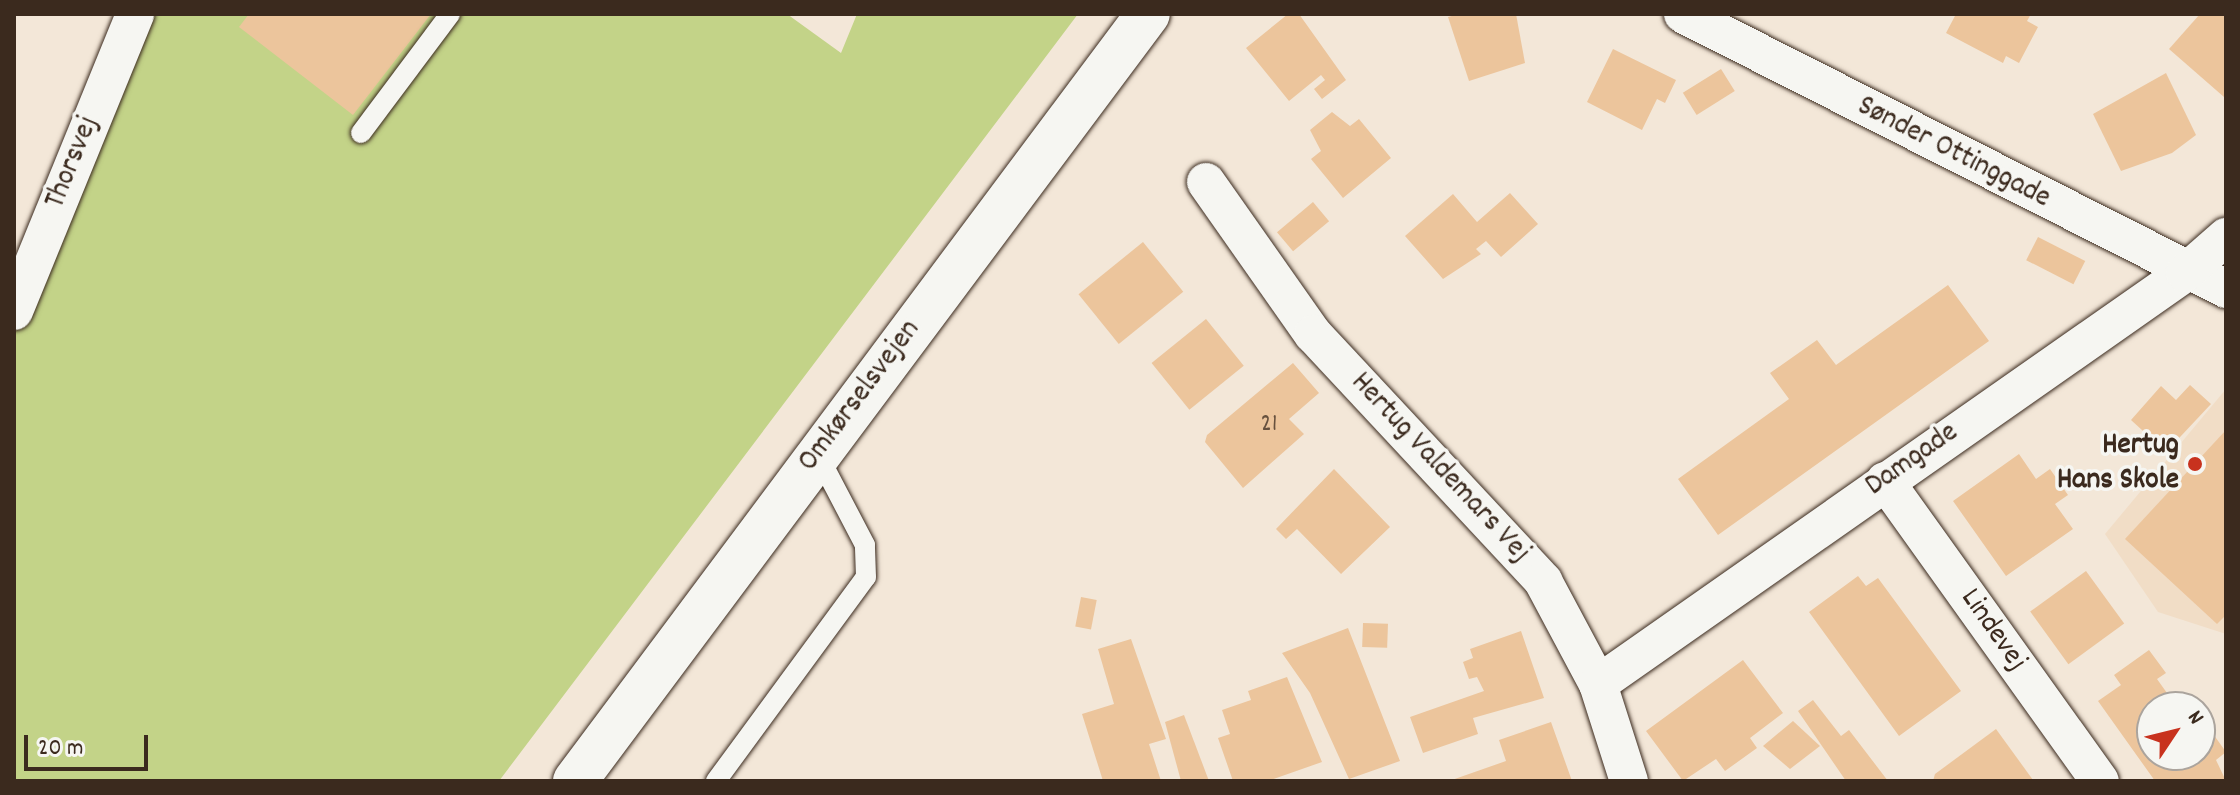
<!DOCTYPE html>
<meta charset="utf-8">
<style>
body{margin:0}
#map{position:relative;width:2240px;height:795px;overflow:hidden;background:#f3e7d8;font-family:Dekko,sans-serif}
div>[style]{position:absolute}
.built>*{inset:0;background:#f1ddc6}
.green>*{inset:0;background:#c3d388}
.building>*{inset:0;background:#ecc59c;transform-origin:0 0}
.roads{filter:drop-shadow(0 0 2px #3b2a1e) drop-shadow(0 0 2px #3b2a1e)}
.service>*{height:20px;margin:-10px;padding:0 10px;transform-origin:10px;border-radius:10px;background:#f6f6f2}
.minor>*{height:38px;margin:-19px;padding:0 19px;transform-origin:19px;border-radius:19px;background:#f6f6f2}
.secondary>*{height:44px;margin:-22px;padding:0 22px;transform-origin:22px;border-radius:22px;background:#f6f6f2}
.dots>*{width:22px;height:22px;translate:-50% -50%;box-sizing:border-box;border:4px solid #f6f6f2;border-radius:50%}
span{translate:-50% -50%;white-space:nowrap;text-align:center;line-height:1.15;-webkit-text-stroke:7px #f6f6f2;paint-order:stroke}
.number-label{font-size:26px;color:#67513e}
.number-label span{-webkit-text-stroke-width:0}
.street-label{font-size:30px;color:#3b2a1e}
.poi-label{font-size:30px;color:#3b2a1e;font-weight:700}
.right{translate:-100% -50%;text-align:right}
.frame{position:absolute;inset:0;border:16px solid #3b2a1e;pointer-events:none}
.north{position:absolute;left:2136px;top:691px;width:80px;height:80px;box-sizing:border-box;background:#f6f6f2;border:2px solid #aba49d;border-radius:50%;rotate:55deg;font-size:22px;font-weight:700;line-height:32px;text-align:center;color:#3b2a1e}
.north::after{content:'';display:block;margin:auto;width:28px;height:36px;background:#c8321e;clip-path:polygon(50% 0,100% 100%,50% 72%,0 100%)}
.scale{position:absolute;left:24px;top:735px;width:124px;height:36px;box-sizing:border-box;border:4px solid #3b2a1e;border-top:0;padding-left:10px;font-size:24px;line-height:28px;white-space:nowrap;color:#3b2a1e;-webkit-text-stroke:6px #f6f6f2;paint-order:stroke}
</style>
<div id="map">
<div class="built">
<div style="clip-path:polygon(2226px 389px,2226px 634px,2158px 612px,2105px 534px)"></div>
</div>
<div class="green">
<div style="clip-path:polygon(144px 14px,787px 14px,841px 53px,857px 14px,1078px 14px,499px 781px,14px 781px,14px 334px)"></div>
</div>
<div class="building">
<div style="clip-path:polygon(249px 14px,431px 14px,353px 115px,239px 27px)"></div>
<div style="clip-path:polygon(1288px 14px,1299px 14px,1346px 80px,1322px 99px,1314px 89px,1325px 80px,1321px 75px,1289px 101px,1246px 48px)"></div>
<div style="clip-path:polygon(1459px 14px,1516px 14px,1525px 63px,1469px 81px,1448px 17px)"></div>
<div style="clip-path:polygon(1956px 14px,2031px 14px,2027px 21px,2038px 27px,2019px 63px,2006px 56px,2003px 63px,1946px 33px)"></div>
<div style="clip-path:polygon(2200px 14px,2226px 14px,2224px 97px,2169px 49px)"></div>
<div style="clip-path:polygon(1613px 49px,1676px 80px,1665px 103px,1657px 99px,1642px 130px,1587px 102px)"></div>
<div style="left:1721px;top:69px;width:26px;height:45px;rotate:58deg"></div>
<div style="clip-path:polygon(2166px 73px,2196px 135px,2172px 153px,2121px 171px,2093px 114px)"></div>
<div style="clip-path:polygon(1332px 112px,1350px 126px,1359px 119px,1391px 158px,1343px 198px,1311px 159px,1321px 151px,1310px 130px)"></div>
<div style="clip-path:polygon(1510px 193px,1538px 224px,1501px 257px,1486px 241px,1476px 249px,1481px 254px,1443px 279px,1405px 236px,1453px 194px,1477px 222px)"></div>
<div style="left:1313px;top:202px;width:25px;height:47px;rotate:50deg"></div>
<div style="left:2038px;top:237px;width:53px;height:26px;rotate:27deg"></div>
<div style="left:1143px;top:242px;width:64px;height:83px;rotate:51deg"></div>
<div style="clip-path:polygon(1948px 285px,1989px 341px,1718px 535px,1678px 479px,1789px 399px,1770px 373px,1817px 340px,1836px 365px)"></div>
<div style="left:1206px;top:319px;width:60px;height:70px;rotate:51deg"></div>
<div style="clip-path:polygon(1293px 363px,1319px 393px,1289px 419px,1304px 434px,1243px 488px,1205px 442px,1207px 435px)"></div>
<div style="clip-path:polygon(2190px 385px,2211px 404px,2166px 452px,2131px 420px,2161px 386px,2176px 400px)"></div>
<div style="clip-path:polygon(2226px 430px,2226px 615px,2217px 624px,2125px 539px)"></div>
<div style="clip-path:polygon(2019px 454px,2036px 479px,2050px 469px,2068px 495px,2055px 504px,2073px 529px,2006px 576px,1953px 501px)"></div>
<div style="clip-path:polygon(1334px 469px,1390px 527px,1341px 574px,1297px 529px,1286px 539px,1276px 529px)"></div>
<div style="left:2086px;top:571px;width:65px;height:69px;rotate:54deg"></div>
<div style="clip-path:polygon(1858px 576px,1866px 586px,1878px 578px,1961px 691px,1899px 736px,1809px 612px)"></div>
<div style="left:1081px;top:597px;width:16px;height:30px;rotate:11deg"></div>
<div style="left:1363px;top:623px;width:25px;height:24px;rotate:2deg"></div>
<div style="clip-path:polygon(1348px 628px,1400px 761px,1349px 779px,1310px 693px,1282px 653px)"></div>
<div style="clip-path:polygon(1521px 631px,1544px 698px,1473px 718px,1478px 734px,1423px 753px,1410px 717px,1484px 691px,1477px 677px,1469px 679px,1463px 662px,1473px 658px,1470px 649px)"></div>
<div style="clip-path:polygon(1131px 639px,1166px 739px,1149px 744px,1161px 781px,1103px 781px,1082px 714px,1114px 704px,1098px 649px)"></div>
<div style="clip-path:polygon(2149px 650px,2166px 673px,2157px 679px,2177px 707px,2152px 707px,2152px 755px,2200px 755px,2200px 729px,2206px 724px,2226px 752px,2216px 760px,2226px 781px,2155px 781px,2098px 701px,2121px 685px,2114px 675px)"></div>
<div style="clip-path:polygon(1743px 660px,1783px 713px,1750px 738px,1757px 748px,1725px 771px,1716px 759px,1683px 781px,1646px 731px)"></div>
<div style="clip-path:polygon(1287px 677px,1322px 762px,1268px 781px,1233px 781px,1218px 738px,1230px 734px,1222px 710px,1251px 700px,1248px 691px)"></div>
<div style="clip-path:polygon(1813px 700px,1841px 736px,1849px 730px,1888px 781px,1846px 781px,1798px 711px)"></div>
<div style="clip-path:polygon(1184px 715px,1209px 781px,1181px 781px,1165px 722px)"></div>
<div style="clip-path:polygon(1793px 721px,1820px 746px,1790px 769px,1763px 746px)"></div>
<div style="clip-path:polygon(1551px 722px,1572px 781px,1449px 781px,1506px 761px,1499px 740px)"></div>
<div style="clip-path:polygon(1996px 729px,2033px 780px,1933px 781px,1935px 774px)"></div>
</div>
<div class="roads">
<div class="service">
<div style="left:361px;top:133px;width:149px;rotate:-53.2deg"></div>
<div style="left:716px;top:781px;width:253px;rotate:-53.7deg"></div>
<div style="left:866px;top:577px;width:32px;rotate:-92deg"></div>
<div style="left:865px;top:545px;width:102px;rotate:-117.6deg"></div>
</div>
<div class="minor">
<div style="left:1683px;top:14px;width:609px;rotate:26.86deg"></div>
<div style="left:1206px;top:182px;width:186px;rotate:54.9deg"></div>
<div style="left:1313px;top:334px;width:338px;rotate:47deg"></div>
<div style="left:1543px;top:581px;width:117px;rotate:61.9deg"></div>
<div style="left:1598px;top:684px;width:102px;rotate:72.3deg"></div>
<div style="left:14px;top:311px;width:321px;rotate:-67.8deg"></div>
<div style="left:1885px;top:481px;width:369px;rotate:54.4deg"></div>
<div style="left:1598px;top:684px;width:717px;rotate:-35deg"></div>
<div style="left:2185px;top:273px;width:55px;rotate:-41.3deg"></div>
</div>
<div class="secondary">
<div style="left:575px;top:781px;width:957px;rotate:-53.24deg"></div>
</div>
</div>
<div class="dots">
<div style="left:2195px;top:464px;background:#c8321e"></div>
</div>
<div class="number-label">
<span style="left:1269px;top:425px">21</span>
</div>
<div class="street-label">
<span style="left:1953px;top:154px;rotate:27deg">Sønder Ottinggade</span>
<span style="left:74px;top:163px;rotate:-68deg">Thorsvej</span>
<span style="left:861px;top:397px;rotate:-53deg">Omkørselsvejen</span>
<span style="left:1913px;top:461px;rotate:-35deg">Damgade</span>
<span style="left:1439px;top:469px;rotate:47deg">Hertug Valdemars Vej</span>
<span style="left:1992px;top:631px;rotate:55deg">Lindevej</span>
</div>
<div class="poi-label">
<span class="right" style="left:2179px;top:464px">Hertug<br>Hans Skole</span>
</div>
<div class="frame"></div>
<div class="north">N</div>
<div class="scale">20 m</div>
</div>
